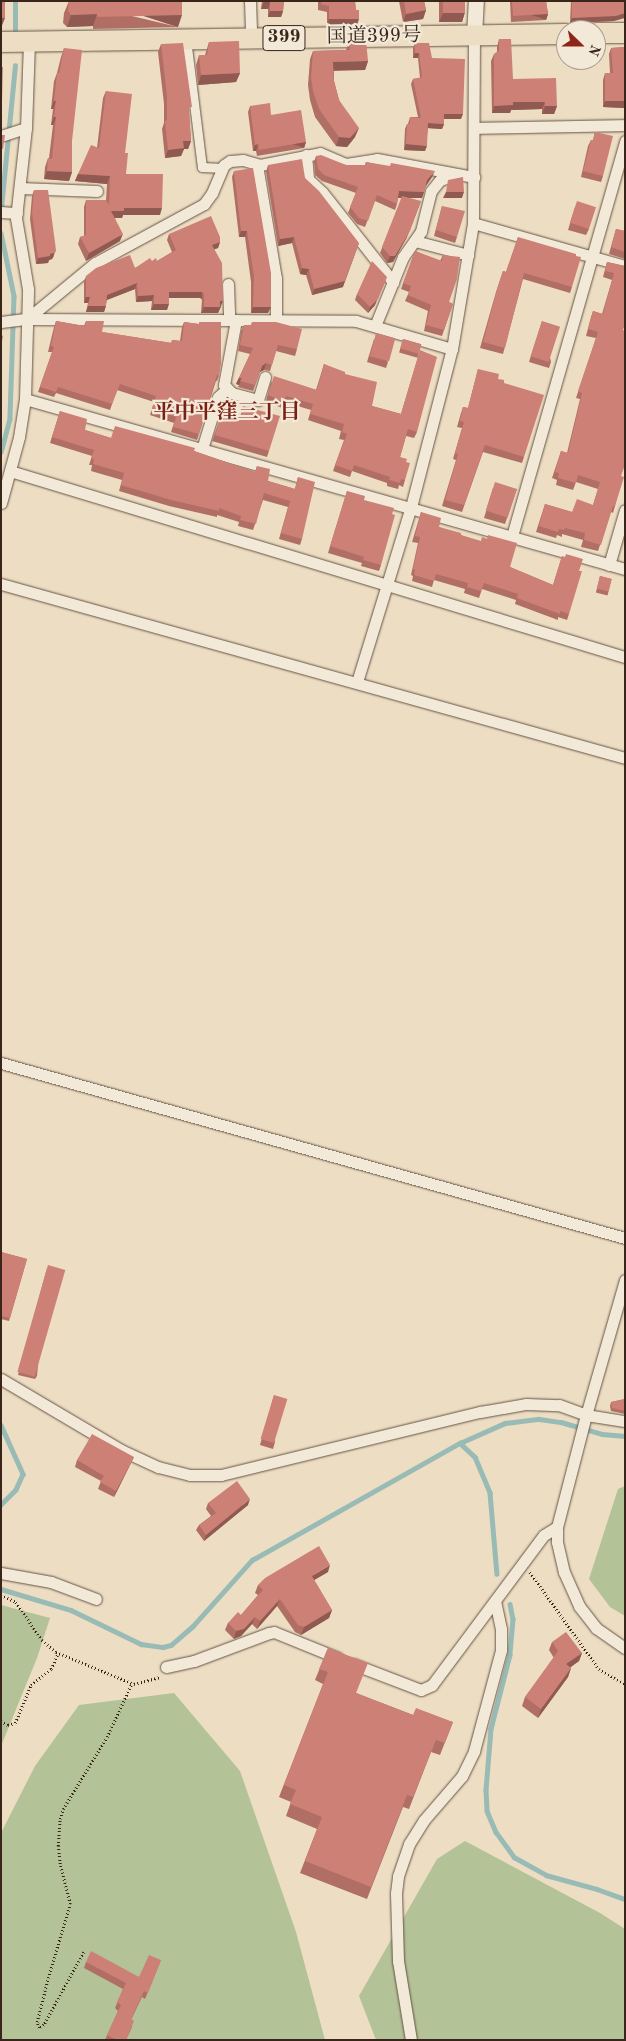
<!DOCTYPE html>
<meta charset="utf-8">
<style>
body{margin:0}
#map{position:relative;width:626px;height:2041px;overflow:hidden;background:#ecddc3;font-family:"Old Standard TT","Noto Serif JP",serif}
div>[style]{position:absolute}
.green>*{inset:0;background:#b3c297}
.stream>*{height:4.5px;margin:-2.25px;padding:0 2.25px;transform-origin:2.25px;border-radius:2.25px;background:#99bbb5}
.path>*{height:2.5px;margin-top:-1.25px;transform-origin:0;background:repeating-linear-gradient(90deg,#39251a 0 1px,transparent 0 3.5px)}
.roads{filter:drop-shadow(0 0 1px #665344) drop-shadow(0 0 1px #665344)}
.pedestrian>*{height:9px;margin:-4.5px;padding:0 4.5px;transform-origin:4.5px;border-radius:4.5px;background:#f3e9d8}
.minor>*{height:11px;margin:-5.5px;padding:0 5.5px;transform-origin:5.5px;border-radius:5.5px;background:#f3e9d8}
.tertiary>*{height:15px;margin:-7.5px;padding:0 7.5px;transform-origin:7.5px;border-radius:7.5px;background:#f3e9d8}
.trunk>*{height:20px;margin:-10px;padding:0 10px;transform-origin:10px;border-radius:10px;background:#ecddc3}
.wall>*{inset:0;background:#b06e65;transform-origin:0 0}
.shaded-wall>*{inset:0;background:#905a52;transform-origin:0 0}
.building>*{inset:0;background:#cd8075;transform-origin:0 0}
span{translate:-50% -50%;white-space:nowrap;text-align:center;line-height:1.15;-webkit-text-stroke:4.5px #f3e9d8;paint-order:stroke}
.shield-label span{padding:1px 4px;background:#f3e9d8;border:1px solid;border-radius:4px;-webkit-text-stroke-width:0}
.shield-label{font-size:19px;color:#39251a;font-weight:700}
.street-label{font-size:20px;color:#39251a}
.neighbourhood-label{font-size:21px;color:#7a1f14;font-weight:700}
.frame{position:absolute;inset:0;border:2px solid #39251a;pointer-events:none}
.north{position:absolute;left:556px;top:20px;width:50px;height:50px;box-sizing:border-box;background:#f3e9d8;border:1px solid #a99b8c;border-radius:50%;rotate:112deg;font-size:14px;font-weight:700;line-height:20px;text-align:center;color:#39251a}
.north::after{content:'';display:block;margin:auto;width:18px;height:22px;background:#8f2418;clip-path:polygon(50% 0,100% 100%,50% 72%,0 100%)}
</style>
<div id="map">
<div class="green">
<div style="clip-path:polygon(625px 1486px,625px 1616px,610px 1607px,589px 1579px,618px 1489px)"></div>
<div style="clip-path:polygon(1px 1605px,50px 1618px,37px 1658px,1px 1746px)"></div>
<div style="clip-path:polygon(174px 1693px,240px 1771px,296px 1932px,325px 2040px,1px 2040px,1px 1833px,35px 1766px,79px 1705px)"></div>
<div style="clip-path:polygon(465px 1841px,600px 1913px,625px 1929px,625px 2040px,376px 2040px,359px 1996px,437px 1859px)"></div>
</div>
<div class="stream">
<div style="left:15px;top:36px;width:35px;rotate:-90deg"></div>
<div style="left:1px;top:208px;width:143px;rotate:-84.4deg"></div>
<div style="left:1px;top:233px;width:64px;rotate:78.3deg"></div>
<div style="left:14px;top:296px;width:123px;rotate:91.9deg"></div>
<div style="left:10px;top:419px;width:34px;rotate:105deg"></div>
<div style="left:1px;top:1425px;width:54px;rotate:65.8deg"></div>
<div style="left:23px;top:1474px;width:17px;rotate:114deg"></div>
<div style="left:16px;top:1490px;width:21px;rotate:135deg"></div>
<div style="left:460px;top:1443px;width:49px;rotate:-24deg"></div>
<div style="left:505px;top:1423px;width:34px;rotate:-7deg"></div>
<div style="left:539px;top:1419px;width:22px;rotate:8deg"></div>
<div style="left:561px;top:1422px;width:43px;rotate:16.3deg"></div>
<div style="left:602px;top:1434px;width:23px;rotate:5deg"></div>
<div style="left:1px;top:1589px;width:73px;rotate:16.7deg"></div>
<div style="left:71px;top:1610px;width:78px;rotate:25.9deg"></div>
<div style="left:141px;top:1644px;width:22px;rotate:8deg"></div>
<div style="left:163px;top:1647px;width:8px;rotate:-14deg"></div>
<div style="left:171px;top:1645px;width:28px;rotate:-41deg"></div>
<div style="left:192px;top:1627px;width:90px;rotate:-48.2deg"></div>
<div style="left:252px;top:1560px;width:239px;rotate:-29.4deg"></div>
<div style="left:460px;top:1443px;width:21px;rotate:43deg"></div>
<div style="left:475px;top:1457px;width:39px;rotate:67deg"></div>
<div style="left:490px;top:1493px;width:81px;rotate:85.1deg"></div>
<div style="left:510px;top:1604px;width:15px;rotate:79deg"></div>
<div style="left:513px;top:1619px;width:36px;rotate:95deg"></div>
<div style="left:510px;top:1655px;width:76px;rotate:104.4deg"></div>
<div style="left:491px;top:1729px;width:61px;rotate:94.7deg"></div>
<div style="left:486px;top:1790px;width:21px;rotate:87deg"></div>
<div style="left:487px;top:1811px;width:23px;rotate:67deg"></div>
<div style="left:496px;top:1832px;width:31px;rotate:54deg"></div>
<div style="left:514px;top:1857px;width:37px;rotate:29deg"></div>
<div style="left:546px;top:1875px;width:53px;rotate:15.4deg"></div>
<div style="left:597px;top:1889px;width:30px;rotate:20deg"></div>
</div>
<div class="path">
<div style="left:530px;top:1572px;width:119px;rotate:54.6deg"></div>
<div style="left:599px;top:1669px;width:30px;rotate:30deg"></div>
<div style="left:1px;top:1595px;width:17px;rotate:25deg"></div>
<div style="left:16px;top:1602px;width:46px;rotate:55.6deg"></div>
<div style="left:42px;top:1640px;width:18px;rotate:41deg"></div>
<div style="left:56px;top:1652px;width:84px;rotate:22.3deg"></div>
<div style="left:134px;top:1684px;width:27px;rotate:-15deg"></div>
<div style="left:1px;top:1721px;width:8px;rotate:30deg"></div>
<div style="left:8px;top:1725px;width:7px;rotate:-16deg"></div>
<div style="left:15px;top:1723px;width:41px;rotate:-67.2deg"></div>
<div style="left:31px;top:1685px;width:26px;rotate:-39deg"></div>
<div style="left:51px;top:1669px;width:17px;rotate:-66deg"></div>
<div style="left:84px;top:1952px;width:83px;rotate:118.7deg"></div>
<div style="left:44px;top:2025px;width:6px;rotate:149deg"></div>
<div style="left:39px;top:2028px;width:6px;rotate:-108deg"></div>
<div style="left:37px;top:2022px;width:45px;rotate:-76deg"></div>
<div style="left:48px;top:1978px;width:77px;rotate:-73.4deg"></div>
<div style="left:70px;top:1904px;width:41px;rotate:-104deg"></div>
<div style="left:60px;top:1864px;width:18px;rotate:-96deg"></div>
<div style="left:58px;top:1846px;width:27px;rotate:-86deg"></div>
<div style="left:60px;top:1819px;width:10px;rotate:-73deg"></div>
<div style="left:63px;top:1809px;width:84px;rotate:-58.6deg"></div>
<div style="left:107px;top:1737px;width:60px;rotate:-65.2deg"></div>
</div>
<div class="roads">
<div class="pedestrian">
<div style="left:187px;top:47px;width:121px;rotate:82.9deg"></div>
<div style="left:202px;top:167px;width:21px;rotate:3deg"></div>
</div>
<div class="minor">
<div style="left:250px;top:1px;width:37px;rotate:88deg"></div>
<div style="left:474px;top:128px;width:151px;rotate:-1.1deg"></div>
<div style="left:4px;top:135px;width:23px;rotate:-18deg"></div>
<div style="left:306px;top:155px;width:24px;rotate:85deg"></div>
<div style="left:308px;top:179px;width:19px;rotate:43deg"></div>
<div style="left:322px;top:192px;width:115px;rotate:51.7deg"></div>
<div style="left:257px;top:165px;width:115px;rotate:80.5deg"></div>
<div style="left:276px;top:278px;width:43px;rotate:90deg"></div>
<div style="left:20px;top:188px;width:77px;rotate:2.2deg"></div>
<div style="left:1px;top:212px;width:16px;rotate:4deg"></div>
<div style="left:473px;top:223px;width:158px;rotate:15.8deg"></div>
<div style="left:415px;top:241px;width:55px;rotate:14.8deg"></div>
<div style="left:228px;top:284px;width:36px;rotate:88deg"></div>
<div style="left:27px;top:319px;width:88px;rotate:-39.5deg"></div>
<div style="left:95px;top:263px;width:124px;rotate:-28.4deg"></div>
<div style="left:204px;top:204px;width:14px;rotate:-54deg"></div>
<div style="left:212px;top:193px;width:30px;rotate:-67deg"></div>
<div style="left:224px;top:165px;width:7px;rotate:-34deg"></div>
<div style="left:230px;top:161px;width:13px;rotate:-4deg"></div>
<div style="left:243px;top:160px;width:18px;rotate:16deg"></div>
<div style="left:260px;top:165px;width:61px;rotate:-11.3deg"></div>
<div style="left:320px;top:153px;width:28px;rotate:23deg"></div>
<div style="left:346px;top:164px;width:31px;rotate:-9deg"></div>
<div style="left:377px;top:159px;width:99px;rotate:10.5deg"></div>
<div style="left:236px;top:320px;width:66px;rotate:100.5deg"></div>
<div style="left:224px;top:385px;width:11px;rotate:45deg"></div>
<div style="left:232px;top:393px;width:27px;rotate:15deg"></div>
<div style="left:258px;top:400px;width:24px;rotate:-73deg"></div>
<div style="left:1px;top:322px;width:26px;rotate:-7deg"></div>
<div style="left:27px;top:319px;width:329px;rotate:0.3deg"></div>
<div style="left:356px;top:321px;width:100px;rotate:16.3deg"></div>
<div style="left:375px;top:326px;width:74px;rotate:-67.9deg"></div>
<div style="left:403px;top:257px;width:32px;rotate:-55deg"></div>
<div style="left:421px;top:231px;width:41px;rotate:-76deg"></div>
<div style="left:431px;top:191px;width:14px;rotate:-51deg"></div>
<div style="left:440px;top:180px;width:16px;rotate:-18deg"></div>
<div style="left:25px;top:399px;width:624px;rotate:15.82deg"></div>
<div style="left:202px;top:449px;width:54px;rotate:-72.9deg"></div>
<div style="left:218px;top:397px;width:12px;rotate:-42deg"></div>
<div style="left:10px;top:471px;width:643px;rotate:16.83deg"></div>
<div style="left:1px;top:503px;width:68px;rotate:-74.7deg"></div>
<div style="left:19px;top:437px;width:38px;rotate:-81deg"></div>
<div style="left:25px;top:399px;width:110px;rotate:-88.4deg"></div>
<div style="left:28px;top:289px;width:72px;rotate:-99.6deg"></div>
<div style="left:16px;top:218px;width:91px;rotate:-83.7deg"></div>
<div style="left:26px;top:128px;width:86px;rotate:-88deg"></div>
<div style="left:512px;top:536px;width:411px;rotate:-74deg"></div>
<div style="left:609px;top:565px;width:57px;rotate:-73.8deg"></div>
<div style="left:1px;top:584px;width:648px;rotate:15.58deg"></div>
<div style="left:357px;top:682px;width:183px;rotate:-72.9deg"></div>
<div style="left:411px;top:507px;width:163px;rotate:-75.5deg"></div>
<div style="left:452px;top:349px;width:128px;rotate:-80.5deg"></div>
<div style="left:473px;top:223px;width:187px;rotate:-89.7deg"></div>
<div style="left:1px;top:1063px;width:648px;rotate:15.67deg"></div>
<div style="left:625px;top:1280px;width:141px;rotate:106.1deg"></div>
<div style="left:586px;top:1415px;width:116px;rotate:104.5deg"></div>
<div style="left:557px;top:1527px;width:15px;rotate:90deg"></div>
<div style="left:557px;top:1542px;width:31px;rotate:77deg"></div>
<div style="left:564px;top:1572px;width:37px;rotate:66deg"></div>
<div style="left:579px;top:1606px;width:28px;rotate:52deg"></div>
<div style="left:596px;top:1628px;width:35px;rotate:35deg"></div>
<div style="left:1px;top:1379px;width:139px;rotate:30.6deg"></div>
<div style="left:121px;top:1450px;width:41px;rotate:24.7deg"></div>
<div style="left:158px;top:1467px;width:33px;rotate:14deg"></div>
<div style="left:190px;top:1475px;width:31px"></div>
<div style="left:221px;top:1475px;width:267px;rotate:-13.7deg"></div>
<div style="left:480px;top:1412px;width:47px;rotate:-9.9deg"></div>
<div style="left:526px;top:1404px;width:33px;rotate:2deg"></div>
<div style="left:559px;top:1405px;width:29px;rotate:20deg"></div>
<div style="left:586px;top:1415px;width:39px;rotate:9deg"></div>
<div style="left:1px;top:1573px;width:51px;rotate:10.2deg"></div>
<div style="left:51px;top:1582px;width:48px;rotate:20.7deg"></div>
<div style="left:353px;top:1664px;width:73px;rotate:20.9deg"></div>
<div style="left:421px;top:1690px;width:12px;rotate:-24deg"></div>
<div style="left:432px;top:1685px;width:187px;rotate:-53.3deg"></div>
<div style="left:544px;top:1535px;width:15px;rotate:-32deg"></div>
<div style="left:166px;top:1667px;width:29px;rotate:-12deg"></div>
<div style="left:194px;top:1661px;width:80px;rotate:-20.5deg"></div>
<div style="left:269px;top:1633px;width:5px;rotate:-11deg"></div>
<div style="left:274px;top:1632px;width:69px;rotate:22.1deg"></div>
<div style="left:411px;top:2040px;width:80px;rotate:-99.3deg"></div>
<div style="left:398px;top:1961px;width:68px;rotate:-91.7deg"></div>
<div style="left:396px;top:1893px;width:17px;rotate:-83deg"></div>
<div style="left:398px;top:1876px;width:34px;rotate:-71deg"></div>
<div style="left:409px;top:1844px;width:28px;rotate:-58deg"></div>
<div style="left:424px;top:1820px;width:58px;rotate:-49.2deg"></div>
<div style="left:462px;top:1776px;width:28px;rotate:-64deg"></div>
<div style="left:474px;top:1751px;width:105px;rotate:-75deg"></div>
<div style="left:501px;top:1650px;width:21px;rotate:-90deg"></div>
<div style="left:501px;top:1629px;width:29px;rotate:-102deg"></div>
</div>
<div class="tertiary">
<div style="left:474px;top:36px;width:35px;rotate:-87deg"></div>
</div>
<div class="trunk">
<div style="left:596px;top:33px;width:29px"></div>
<div style="left:1px;top:42px;width:565px;rotate:-0.81deg"></div>
</div>
</div>
<div class="wall">
<div style="clip-path:polygon(69px 1px,178px 27px,93px 29px,93px 26px,67px 27px,63px 23px,64px 13px)"></div>
<div style="clip-path:polygon(262px 1px,284px 1px,283px 11px,281px 17px,268px 17px,268px 9px,261px 9px)"></div>
<div style="clip-path:polygon(318px 1px,355px 1px,357px 25px,327px 26px,327px 12px,318px 10px)"></div>
<div style="clip-path:polygon(399px 1px,424px 1px,426px 10px,423px 19px,403px 22px)"></div>
<div style="clip-path:polygon(439px 1px,465px 1px,465px 12px,462px 22px,439px 22px)"></div>
<div style="clip-path:polygon(510px 1px,546px 1px,548px 14px,546px 20px,511px 22px)"></div>
<div style="clip-path:polygon(571px 1px,625px 1px,614px 21px,570px 23px)"></div>
<div style="clip-path:polygon(499px 39px,513px 79px,557px 106px,554px 114px,542px 114px,542px 109px,511px 110px,510px 113px,492px 113px,491px 61px,494px 54px,497px 52px,497px 47px)"></div>
<div style="clip-path:polygon(349px 40px,368px 61px,365px 70px,334px 70px,334px 81px,339px 100px,355px 137px,347px 147px,336px 146px,315px 117px,310px 100px,308px 85px,310px 59px,313px 51px,346px 50px)"></div>
<div style="clip-path:polygon(209px 42px,240px 73px,236px 82px,198px 85px,196px 65px,199px 55px,205px 55px)"></div>
<div style="clip-path:polygon(415px 43px,432px 58px,461px 119px,444px 119px,444px 124px,442px 129px,428px 128px,425px 151px,404px 150px,405px 129px,407px 124px,408px 124px,410px 117px,418px 117px,411px 84px,413px 79px,420px 78px,418px 58px,413px 58px,413px 48px)"></div>
<div style="clip-path:polygon(161px 44px,189px 114px,191px 141px,188px 149px,184px 149px,181px 156px,165px 158px,162px 129px,164px 123px,164px 104px,158px 52px)"></div>
<div style="clip-path:polygon(625px 47px,625px 108px,603px 107px,603px 80px,605px 73px,610px 73px,609px 54px,611px 48px)"></div>
<div style="clip-path:polygon(64px 48px,72px 141px,72px 172px,69px 181px,44px 179px,45px 167px,48px 158px,49px 158px,53px 125px,51px 125px,53px 109px,51px 109px,54px 81px,57px 73px,61px 57px)"></div>
<div style="clip-path:polygon(106px 91px,125px 153px,126px 174px,160px 215px,123px 215px,122px 218px,115px 218px,120px 241px,86px 261px,78px 244px,80px 237px,84px 236px,84px 207px,86px 200px,106px 201px,107px 184px,75px 181px,78px 174px,97px 148px,103px 98px)"></div>
<div style="clip-path:polygon(250px 106px,271px 115px,306px 142px,304px 148px,257px 156px,256px 151px,253px 151px,248px 112px)"></div>
<div style="clip-path:polygon(595px 132px,603px 176px,601px 182px,581px 177px,588px 146px,591px 140px,593px 140px)"></div>
<div style="clip-path:polygon(316px 156px,346px 165px,365px 165px,366px 162px,432px 177px,426px 186px,422px 198px,407px 198px,407px 237px,393px 262px,387px 263px,380px 253px,402px 198px,398px 198px,397px 204px,395px 210px,375px 201px,365px 227px,357px 224px,348px 213px,356px 193px,322px 181px,315px 175px,314px 162px)"></div>
<div style="clip-path:polygon(268px 165px,305px 178px,343px 287px,312px 295px,306px 275px,300px 274px,292px 243px,278px 246px,266px 172px)"></div>
<div style="clip-path:polygon(234px 171px,268px 313px,251px 313px,251px 282px,245px 237px,239px 237px,232px 177px)"></div>
<div style="clip-path:polygon(34px 190px,54px 256px,52px 259px,49px 260px,48px 263px,36px 264px,30px 219px,32px 196px)"></div>
<div style="clip-path:polygon(442px 206px,457px 237px,455px 243px,434px 236px)"></div>
<div style="clip-path:polygon(575px 207px,589px 229px,586px 235px,568px 230px)"></div>
<div style="clip-path:polygon(616px 229px,625px 231px,625px 259px,609px 254px)"></div>
<div style="clip-path:polygon(169px 234px,220px 242px,218px 248px,214px 249px,221px 307px,218px 313px,201px 313px,202px 300px,200px 298px,169px 298px,167px 310px,151px 310px,152px 301px,136px 302px,135px 289px,107px 300px,104px 312px,86px 312px,88px 303px,84px 303px,84px 282px,86px 276px,135px 268px,152px 261px,157px 261px,172px 252px,167px 240px)"></div>
<div style="clip-path:polygon(518px 237px,572px 287px,570px 293px,523px 279px,503px 354px,480px 348px,496px 292px,503px 271px,506px 272px)"></div>
<div style="clip-path:polygon(415px 251px,440px 261px,443px 255px,449px 302px,453px 304px,442px 336px,424px 331px,428px 311px,405px 301px,409px 292px,401px 289px)"></div>
<div style="clip-path:polygon(607px 262px,625px 266px,623px 330px,621px 476px,615px 506px,613px 513px,611px 512px,598px 551px,581px 547px,583px 540px,562px 534px,562px 537px,557px 535px,556px 538px,536px 532px,545px 504px,572px 512px,593px 505px,598px 489px,576px 482px,573px 490px,556px 485px,557px 480px,552px 478px,561px 451px,567px 453px,580px 399px,576px 398px,596px 338px,586px 336px,591px 317px,593px 311px,602px 314px,612px 280px,603px 277px)"></div>
<div style="clip-path:polygon(357px 294px,375px 305px,368px 313px,355px 300px)"></div>
<div style="clip-path:polygon(56px 321px,84px 326px,86px 321px,102px 332px,171px 343px,172px 340px,180px 341px,182px 327px,184px 322px,199px 324px,199px 322px,219px 376px,217px 381px,216px 381px,197px 440px,171px 432px,174px 423px,150px 415px,154px 402px,117px 390px,110px 410px,56px 393px,54px 397px,38px 392px,52px 352px,48px 352px,54px 327px)"></div>
<div style="clip-path:polygon(542px 321px,551px 362px,549px 368px,529px 362px)"></div>
<div style="clip-path:polygon(252px 322px,297px 349px,295px 356px,276px 351px,270px 371px,264px 370px,260px 372px,253px 391px,238px 387px,239px 385px,236px 384px,250px 354px,238px 351px,241px 332px,244px 325px,251px 325px)"></div>
<div style="clip-path:polygon(374px 339px,388px 362px,386px 368px,367px 362px)"></div>
<div style="left:403px;top:339px;width:19px;height:14px;rotate:16deg"></div>
<div style="clip-path:polygon(420px 350px,417px 432px,414px 438px,406px 436px,400px 457px,406px 462px,405px 480px,403px 487px,399px 485px,398px 489px,387px 486px,387px 483px,352px 471px,350px 477px,333px 471px,344px 440px,339px 439px,341px 431px,308px 420px,311px 410px,284px 402px,282px 408px,266px 401px,271px 382px,316px 390px,324px 364px,345px 374px,372px 406px,401px 414px)"></div>
<div style="clip-path:polygon(478px 369px,498px 379px,504px 383px,524px 457px,522px 463px,483px 452px,462px 512px,442px 506px,456px 460px,453px 459px,462px 428px,457px 427px,461px 413px,463px 407px,468px 408px)"></div>
<div style="clip-path:polygon(60px 411px,85px 430px,111px 438px,194px 451px,255px 472px,257px 466px,268px 481px,295px 489px,298px 477px,302px 539px,300px 545px,279px 539px,288px 507px,263px 500px,253px 530px,238px 526px,239px 522px,217px 515px,217px 517px,169px 506px,119px 491px,122px 480px,91px 471px,92px 465px,89px 465px,92px 456px,50px 443px)"></div>
<div style="clip-path:polygon(221px 416px,238px 421px,269px 451px,267px 457px,212px 441px)"></div>
<div style="clip-path:polygon(493px 488px,517px 489px,505px 524px,484px 518px)"></div>
<div style="clip-path:polygon(347px 491px,364px 500px,381px 565px,379px 571px,361px 566px,362px 563px,328px 553px)"></div>
<div style="clip-path:polygon(421px 512px,439px 527px,461px 535px,510px 567px,553px 585px,562px 556px,569px 614px,567px 620px,558px 617px,558px 620px,515px 604px,516px 600px,482px 589px,479px 598px,464px 593px,465px 589px,434px 580px,432px 587px,412px 581px,413px 576px,411px 575px,418px 543px,412px 542px)"></div>
<div style="left:600px;top:576px;width:12px;height:17px;rotate:14deg"></div>
<div style="clip-path:polygon(1px 1252px,27px 1259px,9px 1321px,1px 1319px)"></div>
<div style="clip-path:polygon(47px 1268px,37px 1376px,35px 1379px,18px 1375px)"></div>
<div style="clip-path:polygon(274px 1395px,275px 1442px,273px 1449px,260px 1445px)"></div>
<div style="clip-path:polygon(625px 1399px,625px 1414px,611px 1411px,610px 1406px,611px 1402px)"></div>
<div style="clip-path:polygon(134px 1457px,114px 1497px,98px 1489px,101px 1481px,75px 1467px,77px 1460px)"></div>
<div style="clip-path:polygon(208px 1503px,248px 1505px,204px 1541px,196px 1530px,199px 1525px,211px 1516px,206px 1509px)"></div>
<div style="clip-path:polygon(328px 1572px,314px 1580px,332px 1610px,329px 1618px,301px 1635px,295px 1632px,277px 1606px,257px 1629px,252px 1624px,241px 1636px,234px 1639px,225px 1630px,228px 1623px,241px 1615px,258px 1595px,255px 1593px,258px 1585px)"></div>
<div style="clip-path:polygon(552px 1642px,582px 1653px,579px 1661px,570px 1667px,571px 1668px,568px 1677px,538px 1718px,522px 1706px,525px 1697px,554px 1658px,549px 1650px)"></div>
<div style="clip-path:polygon(328px 1648px,356px 1693px,413px 1715px,453px 1722px,440px 1755px,431px 1752px,409px 1809px,403px 1807px,367px 1899px,300px 1873px,317px 1829px,286px 1816px,291px 1802px,279px 1797px,323px 1684px,315px 1680px)"></div>
<div style="clip-path:polygon(161px 1960px,145px 1999px,142px 1997px,131px 2020px,132px 2027px,126px 2040px,105px 2040px,118px 2011px,115px 2008px,123px 1989px,84px 1968px,86px 1962px,139px 1977px)"></div>
</div>
<div class="shaded-wall">
<div style="clip-path:polygon(264px 2px,270px 2px,268px 9px,261px 9px)"></div>
<div style="clip-path:polygon(426px 10px,423px 19px,403px 22px,406px 14px)"></div>
<div style="clip-path:polygon(270px 11px,283px 11px,281px 17px,268px 17px)"></div>
<div style="clip-path:polygon(465px 12px,462px 22px,439px 22px,443px 13px)"></div>
<div style="clip-path:polygon(625px 13px,625px 18px,614px 21px,570px 23px,572px 18px)"></div>
<div style="clip-path:polygon(97px 14px,93px 26px,67px 27px,71px 15px)"></div>
<div style="left:548px;top:14px;width:6px;height:35px;rotate:108deg"></div>
<div style="left:182px;top:15px;width:13px;height:85px;rotate:108deg"></div>
<div style="clip-path:polygon(1px 18px,5px 18px,1px 28px)"></div>
<div style="clip-path:polygon(329px 19px,359px 19px,357px 25px,327px 26px)"></div>
<div style="clip-path:polygon(415px 53px,419px 53px,418px 58px,413px 58px)"></div>
<div style="clip-path:polygon(368px 61px,365px 70px,330px 71px,333px 62px)"></div>
<div style="clip-path:polygon(240px 73px,236px 82px,198px 85px,201px 75px)"></div>
<div style="clip-path:polygon(54px 101px,56px 101px,53px 109px,51px 109px)"></div>
<div style="clip-path:polygon(605px 101px,625px 101px,625px 108px,603px 107px)"></div>
<div style="clip-path:polygon(513px 102px,545px 102px,542px 109px,511px 110px,510px 113px,492px 113px,494px 106px)"></div>
<div style="clip-path:polygon(545px 106px,557px 106px,554px 114px,542px 114px)"></div>
<div style="clip-path:polygon(444px 114px,463px 114px,461px 119px,442px 119px)"></div>
<div style="clip-path:polygon(54px 117px,56px 117px,53px 125px,51px 125px)"></div>
<div style="clip-path:polygon(428px 123px,444px 124px,442px 129px,426px 128px)"></div>
<div style="clip-path:polygon(359px 128px,355px 137px,347px 147px,336px 146px,339px 137px)"></div>
<div style="clip-path:polygon(183px 141px,191px 141px,188px 149px,184px 149px,181px 156px,165px 158px,168px 150px)"></div>
<div style="left:306px;top:142px;width:6px;height:48px;rotate:108deg"></div>
<div style="clip-path:polygon(258px 144px,256px 151px,253px 151px,255px 145px)"></div>
<div style="clip-path:polygon(406px 144px,427px 146px,425px 151px,404px 150px)"></div>
<div style="clip-path:polygon(47px 171px,72px 172px,69px 181px,44px 179px)"></div>
<div style="clip-path:polygon(435px 171px,432px 177px,425px 187px,427px 180px)"></div>
<div style="clip-path:polygon(78px 174px,110px 176px,107px 184px,75px 181px)"></div>
<div style="clip-path:polygon(399px 191px,424px 192px,422px 198px,397px 198px)"></div>
<div style="clip-path:polygon(446px 192px,464px 192px,462px 198px,443px 198px)"></div>
<div style="clip-path:polygon(421px 201px,407px 237px,393px 262px,387px 263px,390px 256px)"></div>
<div style="clip-path:polygon(124px 208px,162px 208px,160px 215px,123px 215px,122px 218px,109px 218px,111px 211px)"></div>
<div style="clip-path:polygon(241px 231px,247px 231px,245px 237px,239px 237px)"></div>
<div style="clip-path:polygon(123px 234px,120px 241px,86px 261px,89px 253px)"></div>
<div style="clip-path:polygon(294px 237px,292px 243px,278px 246px,280px 239px)"></div>
<div style="clip-path:polygon(220px 242px,218px 248px,210px 251px,212px 245px)"></div>
<div style="clip-path:polygon(359px 243px,343px 287px,312px 295px,314px 289px)"></div>
<div style="clip-path:polygon(56px 250px,52px 259px,49px 260px,48px 263px,36px 264px,38px 258px)"></div>
<div style="clip-path:polygon(302px 268px,309px 269px,306px 275px,300px 274px)"></div>
<div style="clip-path:polygon(387px 277px,375px 305px,368px 313px,370px 307px)"></div>
<div style="clip-path:polygon(137px 283px,135px 289px,104px 301px,107px 295px)"></div>
<div style="left:169px;top:292px;width:33px;height:6px"></div>
<div style="clip-path:polygon(154px 295px,152px 301px,136px 302px,138px 296px)"></div>
<div style="clip-path:polygon(86px 297px,90px 297px,88px 303px,84px 303px)"></div>
<div style="clip-path:polygon(220px 301px,223px 301px,218px 313px,201px 313px,204px 307px)"></div>
<div style="clip-path:polygon(154px 304px,169px 304px,167px 310px,151px 310px)"></div>
<div style="clip-path:polygon(88px 306px,106px 306px,104px 312px,86px 312px)"></div>
<div style="clip-path:polygon(253px 307px,271px 307px,268px 313px,251px 313px)"></div>
<div style="clip-path:polygon(266px 363px,264px 370px,260px 372px,262px 366px)"></div>
<div style="clip-path:polygon(239px 378px,242px 378px,239px 385px,236px 384px)"></div>
<div style="clip-path:polygon(134px 1457px,114px 1497px,116px 1491px)"></div>
<div style="clip-path:polygon(250px 1499px,248px 1505px,204px 1541px,206px 1535px)"></div>
<div style="clip-path:polygon(330px 1565px,328px 1572px,309px 1583px,312px 1576px)"></div>
<div style="clip-path:polygon(280px 1599px,277px 1606px,257px 1629px,260px 1621px)"></div>
<div style="clip-path:polygon(332px 1610px,329px 1618px,301px 1635px,304px 1627px)"></div>
<div style="clip-path:polygon(255px 1617px,252px 1624px,241px 1636px,234px 1639px,236px 1631px)"></div>
<div style="clip-path:polygon(582px 1653px,579px 1661px,563px 1673px,566px 1664px)"></div>
<div style="clip-path:polygon(571px 1668px,568px 1677px,538px 1718px,541px 1709px)"></div>
</div>
<div class="building">
<div style="left:1px;top:1px;width:4px;height:17px"></div>
<div style="clip-path:polygon(69px 1px,182px 1px,182px 15px,97px 17px,97px 14px,71px 15px,68px 11px)"></div>
<div style="clip-path:polygon(264px 1px,284px 1px,283px 11px,270px 11px,270px 2px,264px 2px)"></div>
<div style="clip-path:polygon(321px 1px,355px 1px,356px 10px,359px 10px,359px 19px,329px 19px,329px 6px,321px 4px)"></div>
<div style="clip-path:polygon(404px 1px,424px 1px,426px 10px,406px 14px)"></div>
<div style="left:443px;top:1px;width:22px;height:12px"></div>
<div style="clip-path:polygon(512px 1px,546px 1px,548px 14px,513px 16px)"></div>
<div style="clip-path:polygon(572px 1px,625px 1px,625px 13px,616px 16px,572px 18px)"></div>
<div style="clip-path:polygon(499px 39px,511px 39px,513px 79px,556px 78px,557px 106px,545px 106px,545px 102px,513px 102px,513px 105px,494px 106px,494px 54px,499px 51px)"></div>
<div style="clip-path:polygon(349px 40px,366px 40px,368px 61px,333px 62px,334px 81px,339px 100px,359px 128px,350px 138px,339px 137px,319px 109px,313px 91px,311px 77px,313px 51px,350px 50px)"></div>
<div style="clip-path:polygon(239px 41px,240px 73px,201px 75px,199px 55px,207px 55px,209px 42px)"></div>
<div style="clip-path:polygon(183px 43px,192px 107px,189px 107px,191px 141px,183px 141px,184px 148px,168px 150px,165px 121px,167px 120px,167px 96px,161px 44px)"></div>
<div style="clip-path:polygon(415px 43px,429px 43px,432px 58px,465px 59px,463px 114px,444px 114px,444px 124px,428px 123px,427px 146px,406px 144px,407px 124px,410px 124px,410px 117px,421px 118px,413px 79px,422px 77px,419px 53px,415px 53px)"></div>
<div style="clip-path:polygon(625px 47px,625px 101px,605px 101px,605px 73px,613px 73px,611px 48px)"></div>
<div style="clip-path:polygon(64px 48px,82px 50px,72px 141px,72px 172px,47px 171px,48px 158px,52px 159px,56px 117px,54px 117px,56px 101px,54px 101px,57px 73px,59px 73px)"></div>
<div style="clip-path:polygon(1px 67px,3px 67px,2px 101px,1px 100px)"></div>
<div style="clip-path:polygon(106px 91px,132px 94px,125px 153px,128px 153px,126px 174px,163px 174px,162px 208px,124px 208px,124px 211px,111px 211px,123px 234px,89px 253px,80px 237px,86px 235px,86px 200px,106px 200px,109px 205px,110px 176px,78px 174px,91px 145px,99px 148px)"></div>
<div style="clip-path:polygon(270px 103px,271px 115px,301px 110px,306px 142px,259px 150px,258px 144px,255px 145px,250px 106px)"></div>
<div style="clip-path:polygon(595px 132px,613px 136px,603px 176px,583px 171px,591px 140px,593px 140px)"></div>
<div style="clip-path:polygon(1px 135px,5px 135px,3px 149px,1px 148px)"></div>
<div style="clip-path:polygon(321px 155px,346px 165px,365px 165px,366px 162px,390px 166px,391px 163px,435px 171px,427px 180px,424px 192px,399px 191px,397px 204px,377px 195px,368px 221px,359px 218px,350px 207px,358px 187px,324px 175px,318px 169px,316px 156px)"></div>
<div style="clip-path:polygon(302px 159px,305px 178px,319px 191px,359px 243px,345px 281px,314px 289px,309px 269px,302px 268px,294px 237px,280px 239px,268px 165px)"></div>
<div style="clip-path:polygon(253px 168px,271px 273px,271px 307px,253px 307px,254px 276px,247px 231px,241px 231px,234px 171px)"></div>
<div style="clip-path:polygon(463px 177px,464px 192px,446px 192px,448px 180px)"></div>
<div style="clip-path:polygon(34px 190px,48px 190px,56px 250px,54px 253px,50px 254px,50px 256px,38px 258px,32px 213px)"></div>
<div style="clip-path:polygon(402px 196px,421px 201px,410px 231px,395px 256px,390px 256px,382px 247px)"></div>
<div style="left:577px;top:201px;width:20px;height:23px;rotate:18deg"></div>
<div style="clip-path:polygon(442px 206px,465px 211px,457px 237px,436px 230px)"></div>
<div style="clip-path:polygon(211px 216px,220px 237px,220px 242px,212px 245px,222px 263px,223px 301px,220px 301px,220px 307px,204px 307px,204px 294px,202px 292px,169px 292px,169px 304px,154px 304px,154px 295px,138px 296px,137px 283px,107px 295px,106px 306px,88px 306px,90px 297px,86px 297px,86px 276px,96px 268px,130px 255px,135px 268px,150px 258px,152px 261px,156px 258px,157px 261px,176px 250px,169px 234px)"></div>
<div style="clip-path:polygon(616px 229px,625px 231px,625px 252px,611px 247px)"></div>
<div style="clip-path:polygon(518px 237px,576px 254px,576px 256px,581px 257px,572px 287px,524px 273px,505px 348px,483px 342px,498px 286px,503px 271px,506px 272px)"></div>
<div style="clip-path:polygon(415px 251px,442px 261px,443px 255px,460px 257px,457px 279px,449px 302px,453px 304px,444px 330px,426px 325px,431px 305px,408px 295px,411px 286px,403px 283px)"></div>
<div style="clip-path:polygon(372px 261px,387px 277px,378px 299px,370px 307px,357px 294px)"></div>
<div style="clip-path:polygon(607px 262px,625px 266px,625px 324px,623px 330px,625px 331px,625px 465px,621px 476px,624px 477px,615px 506px,613px 506px,601px 545px,584px 540px,585px 533px,565px 528px,564px 530px,559px 529px,558px 532px,539px 526px,545px 504px,572px 512px,577px 499px,593px 505px,600px 482px,578px 475px,576px 483px,558px 478px,559px 473px,555px 472px,561px 451px,568px 453px,582px 393px,578px 391px,598px 332px,588px 329px,593px 311px,603px 314px,614px 273px,605px 271px)"></div>
<div style="clip-path:polygon(56px 321px,85px 326px,86px 321px,104px 321px,102px 332px,172px 343px,172px 340px,182px 341px,184px 322px,199px 324px,199px 322px,221px 322px,221px 364px,219px 376px,217px 375px,199px 434px,173px 427px,176px 417px,152px 409px,156px 396px,120px 384px,112px 404px,58px 387px,56px 392px,40px 387px,54px 347px,51px 346px)"></div>
<div style="left:542px;top:321px;width:19px;height:37px;rotate:18deg"></div>
<div style="clip-path:polygon(252px 322px,276px 322px,302px 329px,297px 349px,278px 345px,272px 365px,266px 363px,262px 366px,255px 385px,240px 381px,242px 378px,239px 378px,253px 348px,240px 345px,244px 325px,252px 325px)"></div>
<div style="left:376px;top:333px;width:20px;height:24px;rotate:15deg"></div>
<div style="clip-path:polygon(1px 335px,3px 336px,1px 347px)"></div>
<div style="left:403px;top:339px;width:19px;height:10px;rotate:16deg"></div>
<div style="clip-path:polygon(420px 350px,437px 357px,417px 432px,408px 429px,400px 457px,407px 459px,406px 462px,410px 463px,405px 480px,401px 479px,400px 483px,389px 480px,390px 477px,354px 465px,352px 471px,335px 465px,347px 434px,342px 432px,344px 424px,310px 414px,313px 404px,286px 396px,284px 402px,268px 395px,274px 376px,317px 390px,324px 364px,345px 372px,345px 374px,377px 382px,372px 406px,401px 414px)"></div>
<div style="clip-path:polygon(478px 369px,499px 374px,498px 379px,504px 380px,504px 383px,544px 395px,524px 457px,485px 445px,464px 505px,445px 500px,458px 454px,455px 453px,464px 422px,460px 421px,463px 407px,468px 408px)"></div>
<div style="clip-path:polygon(243px 406px,280px 416px,269px 451px,215px 435px,221px 416px,239px 421px)"></div>
<div style="clip-path:polygon(60px 411px,87px 419px,85px 430px,111px 438px,115px 426px,195px 448px,194px 451px,255px 472px,257px 466px,270px 469px,268px 481px,295px 489px,298px 477px,315px 482px,302px 539px,281px 533px,290px 501px,264px 493px,256px 524px,240px 520px,241px 516px,219px 508px,219px 511px,171px 500px,121px 485px,124px 473px,93px 464px,94px 459px,91px 458px,94px 450px,52px 437px)"></div>
<div style="left:495px;top:482px;width:23px;height:30px;rotate:18deg"></div>
<div style="clip-path:polygon(347px 491px,365px 496px,364px 500px,394px 508px,392px 514px,395px 515px,381px 565px,363px 560px,364px 557px,330px 546px)"></div>
<div style="clip-path:polygon(421px 512px,441px 518px,439px 527px,461px 533px,461px 535px,481px 541px,482px 537px,487px 539px,488px 535px,517px 543px,510px 567px,553px 585px,562px 556px,565px 557px,566px 554px,583px 559px,579px 571px,582px 571px,569px 614px,560px 611px,560px 614px,517px 598px,518px 594px,484px 583px,481px 591px,467px 587px,468px 583px,436px 574px,434px 581px,414px 575px,415px 570px,413px 569px,420px 537px,415px 536px)"></div>
<div style="left:600px;top:576px;width:12px;height:13px;rotate:14deg"></div>
<div style="clip-path:polygon(1px 1252px,27px 1259px,10px 1318px,1px 1316px)"></div>
<div style="left:48px;top:1265px;width:18px;height:111px;rotate:16deg"></div>
<div style="left:274px;top:1395px;width:14px;height:46px;rotate:17deg"></div>
<div style="clip-path:polygon(625px 1399px,625px 1411px,612px 1408px,611px 1402px)"></div>
<div style="clip-path:polygon(92px 1434px,134px 1457px,116px 1491px,100px 1482px,104px 1476px,77px 1460px)"></div>
<div style="clip-path:polygon(237px 1481px,250px 1499px,206px 1535px,199px 1525px,216px 1513px,208px 1503px)"></div>
<div style="clip-path:polygon(319px 1546px,330px 1565px,312px 1576px,332px 1610px,304px 1627px,298px 1625px,280px 1599px,260px 1621px,255px 1617px,244px 1629px,236px 1631px,228px 1623px,238px 1612px,241px 1615px,263px 1590px,258px 1585px,265px 1578px)"></div>
<div style="clip-path:polygon(566px 1632px,582px 1653px,566px 1664px,571px 1668px,541px 1709px,525px 1697px,558px 1651px,552px 1642px)"></div>
<div style="clip-path:polygon(328px 1648px,368px 1663px,356px 1693px,413px 1715px,416px 1708px,453px 1722px,445px 1743px,436px 1740px,413px 1797px,407px 1795px,371px 1887px,305px 1861px,322px 1817px,290px 1804px,296px 1790px,284px 1785px,328px 1672px,319px 1669px)"></div>
<div style="clip-path:polygon(91px 1951px,139px 1977px,149px 1955px,161px 1960px,148px 1993px,144px 1991px,131px 2019px,134px 2021px,126px 2040px,117px 2040px,107px 2035px,121px 2005px,117px 2002px,126px 1983px,86px 1962px)"></div>
</div>
<div class="shield-label">
<span style="left:284px;top:38px">399</span>
</div>
<div class="street-label">
<span style="left:374px;top:37px;rotate:-1deg">国道399号</span>
</div>
<div class="neighbourhood-label">
<span style="left:227px;top:413px">平中平窪三丁目</span>
</div>
<div class="frame"></div>
<div class="north">N</div>
</div>
